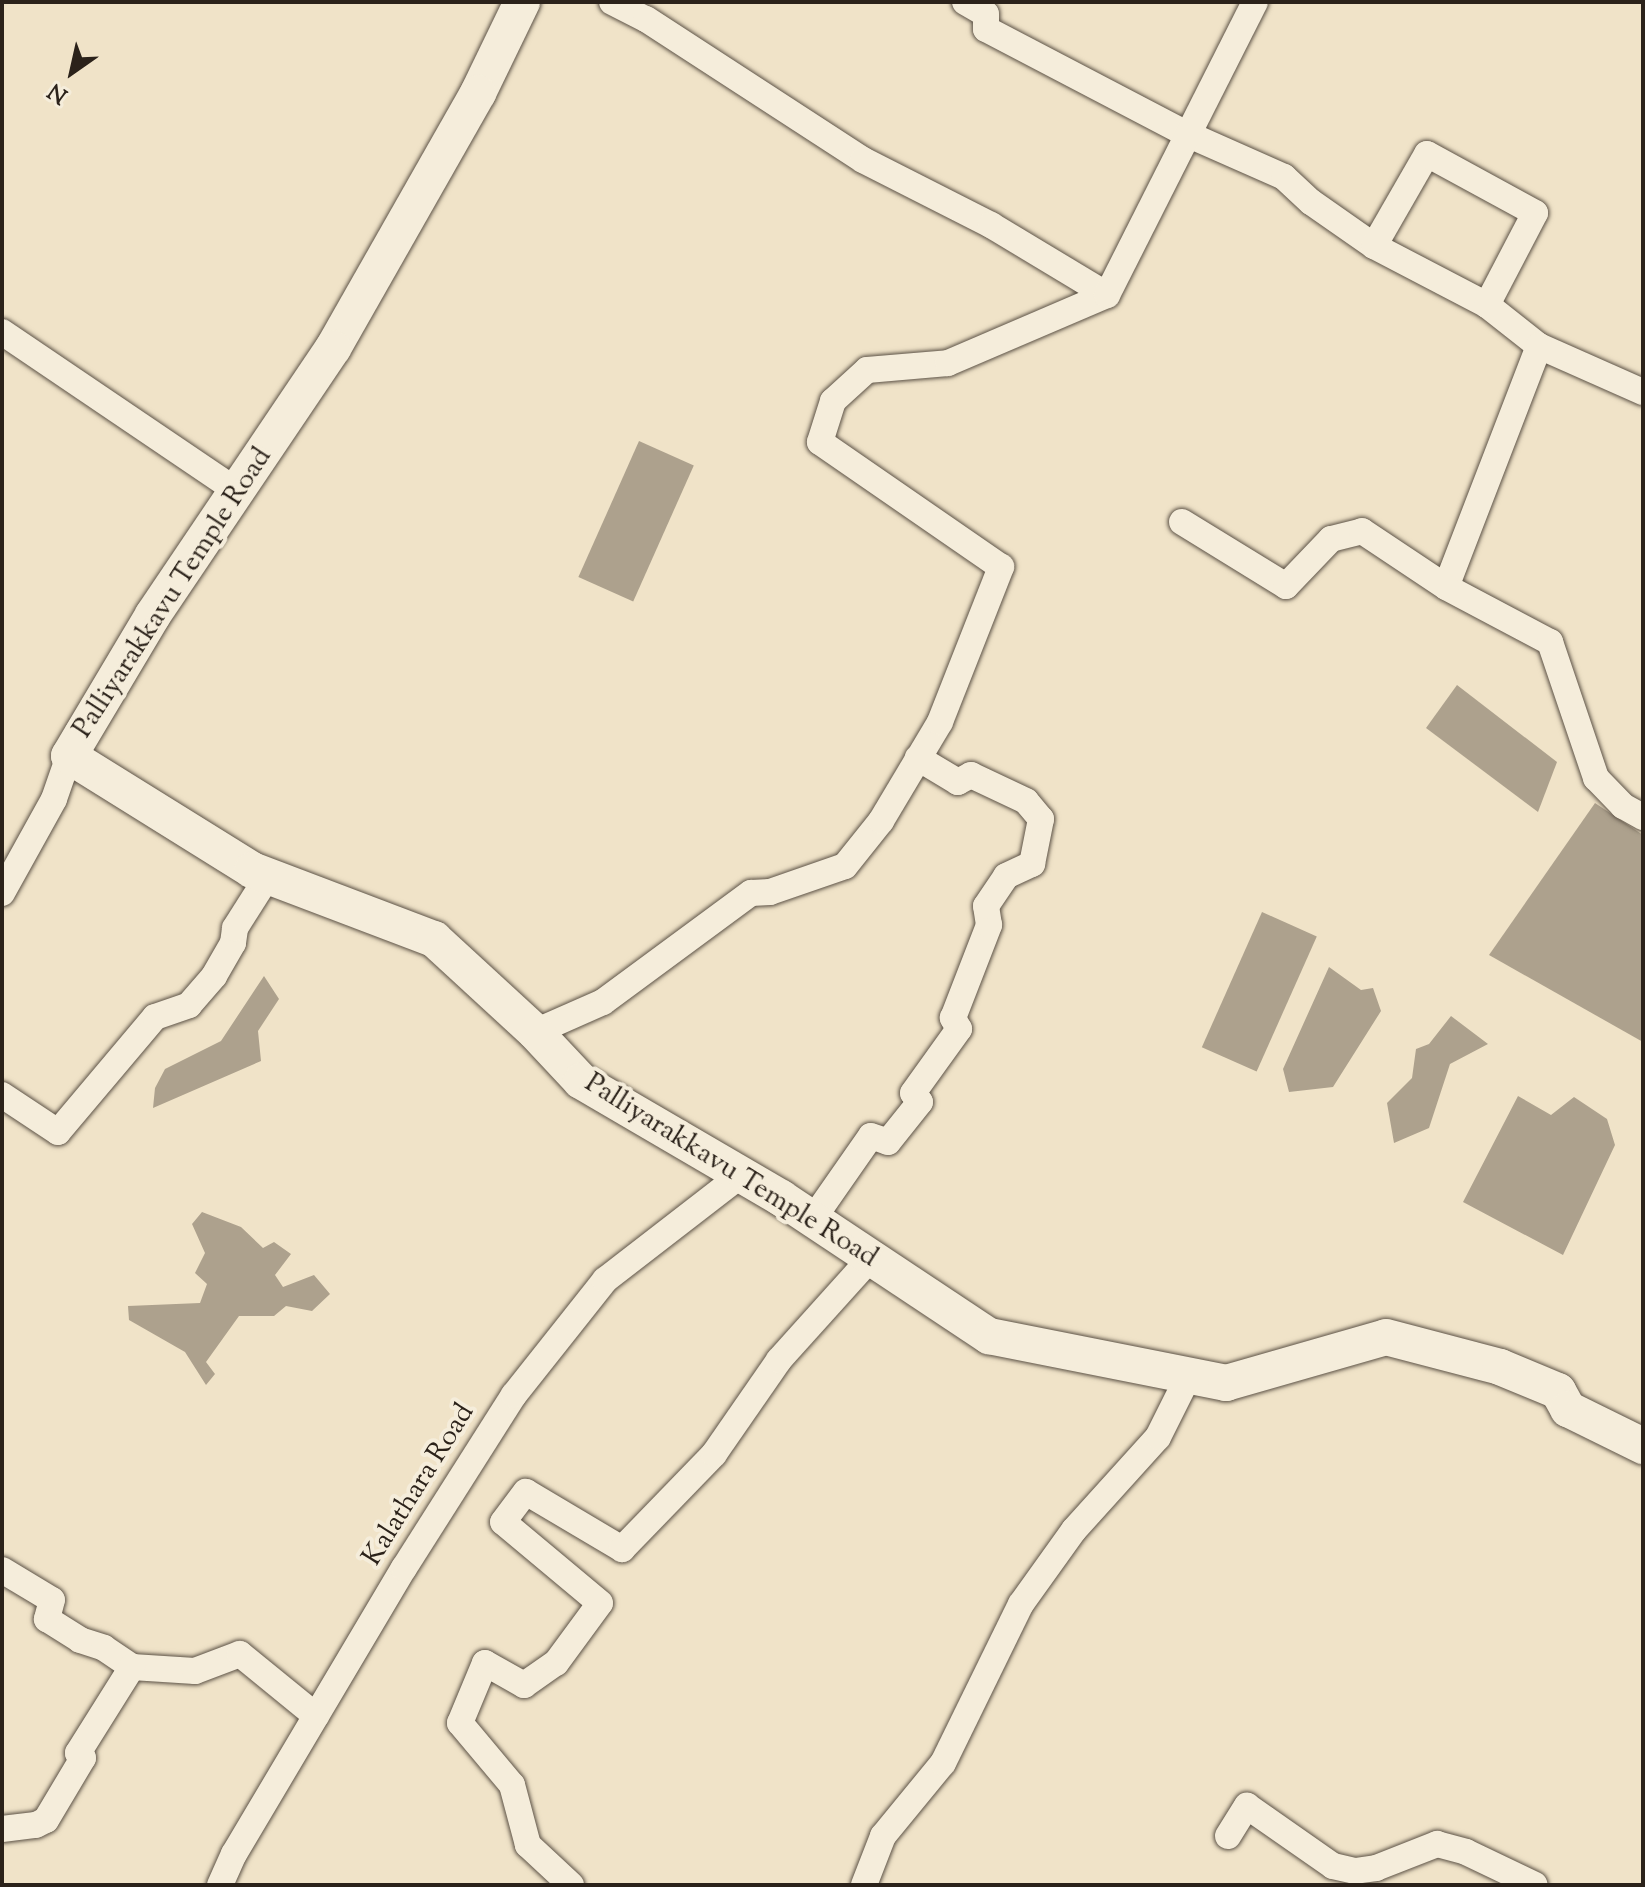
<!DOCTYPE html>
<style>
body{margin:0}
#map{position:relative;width:1645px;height:1887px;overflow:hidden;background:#f0e3c8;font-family:"Sorts Mill Goudy",serif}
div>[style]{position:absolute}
.water>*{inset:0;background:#ada18d;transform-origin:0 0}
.roads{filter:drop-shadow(0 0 2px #5c5246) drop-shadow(0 0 2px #5c5246)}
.street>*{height:26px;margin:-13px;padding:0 13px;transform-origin:13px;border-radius:13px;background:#f5eddb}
.secondary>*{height:36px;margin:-18px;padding:0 18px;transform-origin:18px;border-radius:18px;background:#f5eddb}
span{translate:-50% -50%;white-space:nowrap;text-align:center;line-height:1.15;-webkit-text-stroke:8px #f5eddb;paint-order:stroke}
.street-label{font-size:28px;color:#2b221a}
.frame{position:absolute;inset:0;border:4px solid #2b221a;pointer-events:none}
.north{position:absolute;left:32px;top:32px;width:80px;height:80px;-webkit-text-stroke:6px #f5eddb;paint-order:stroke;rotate:214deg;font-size:22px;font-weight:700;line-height:32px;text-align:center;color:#2b221a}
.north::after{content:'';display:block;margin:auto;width:28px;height:36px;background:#2b221a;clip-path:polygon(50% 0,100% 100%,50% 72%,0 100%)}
</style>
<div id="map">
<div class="water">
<div style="left:639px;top:441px;width:60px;height:149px;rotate:24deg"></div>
<div style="clip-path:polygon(1457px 685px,1557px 762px,1538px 812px,1426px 728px)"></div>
<div style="clip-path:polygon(1595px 803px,1643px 835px,1643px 1042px,1489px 955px)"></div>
<div style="left:1262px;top:912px;width:60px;height:148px;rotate:24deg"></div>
<div style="clip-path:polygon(1329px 967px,1361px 990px,1373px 988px,1381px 1011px,1333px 1087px,1289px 1092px,1283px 1069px)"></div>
<div style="clip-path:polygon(264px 976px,279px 999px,258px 1031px,261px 1061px,153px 1108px,155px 1088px,165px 1069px,221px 1041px)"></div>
<div style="clip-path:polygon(1451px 1016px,1488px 1044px,1450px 1064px,1429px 1128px,1394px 1143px,1387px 1103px,1412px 1078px,1416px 1049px,1429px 1044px)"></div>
<div style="clip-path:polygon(1518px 1096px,1551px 1115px,1574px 1097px,1607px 1119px,1615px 1145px,1563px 1255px,1463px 1202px)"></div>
<div style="clip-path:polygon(202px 1212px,241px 1227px,263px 1248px,274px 1242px,291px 1254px,275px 1275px,283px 1287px,314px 1275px,330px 1294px,312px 1311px,286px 1306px,274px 1316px,239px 1316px,206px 1362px,215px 1374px,206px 1385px,185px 1352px,129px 1320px,128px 1306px,200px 1303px,207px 1284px,195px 1273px,205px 1253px,192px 1224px)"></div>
</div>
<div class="roads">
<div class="street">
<div style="left:612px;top:2px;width:38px;rotate:27deg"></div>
<div style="left:646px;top:19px;width:259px;rotate:33deg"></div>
<div style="left:863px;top:160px;width:144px;rotate:26.9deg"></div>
<div style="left:991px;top:225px;width:135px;rotate:31.1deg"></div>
<div style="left:965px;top:2px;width:24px;rotate:30deg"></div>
<div style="left:986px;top:14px;width:15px;rotate:90deg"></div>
<div style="left:986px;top:29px;width:227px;rotate:27.6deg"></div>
<div style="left:1187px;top:134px;width:106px;rotate:23.9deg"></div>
<div style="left:1284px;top:177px;width:37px;rotate:43deg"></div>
<div style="left:1311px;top:202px;width:77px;rotate:34.9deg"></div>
<div style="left:1374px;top:246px;width:127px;rotate:27.6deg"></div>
<div style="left:1487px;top:305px;width:66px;rotate:38.3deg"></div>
<div style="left:1374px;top:246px;width:106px;rotate:-60.1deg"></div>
<div style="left:1427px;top:154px;width:123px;rotate:28.6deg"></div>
<div style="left:1535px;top:213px;width:104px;rotate:117.6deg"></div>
<div style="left:2px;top:332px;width:284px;rotate:34.1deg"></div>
<div style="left:1643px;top:392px;width:114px;rotate:-156.1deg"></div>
<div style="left:1539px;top:346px;width:258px;rotate:111.1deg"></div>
<div style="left:1446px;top:587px;width:118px;rotate:27.9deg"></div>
<div style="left:1550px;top:642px;width:144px;rotate:71.3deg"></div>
<div style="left:1596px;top:778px;width:39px;rotate:46deg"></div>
<div style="left:1623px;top:806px;width:23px;rotate:29deg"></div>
<div style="left:1182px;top:522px;width:122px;rotate:31.6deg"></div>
<div style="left:1286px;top:586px;width:65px;rotate:-46.2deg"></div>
<div style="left:1331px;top:539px;width:32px;rotate:-14deg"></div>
<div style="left:1362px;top:531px;width:101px;rotate:33.7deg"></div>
<div style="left:2px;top:893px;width:107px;rotate:-61deg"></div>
<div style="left:54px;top:799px;width:46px;rotate:-70.8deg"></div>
<div style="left:535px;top:1032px;width:74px;rotate:-23.8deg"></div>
<div style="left:603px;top:1002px;width:184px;rotate:-36.4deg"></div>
<div style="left:751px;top:893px;width:19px;rotate:-3deg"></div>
<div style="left:770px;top:892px;width:79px;rotate:-19.1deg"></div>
<div style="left:845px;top:866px;width:58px;rotate:-51.3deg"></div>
<div style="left:881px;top:821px;width:115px;rotate:-59.2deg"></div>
<div style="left:940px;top:722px;width:167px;rotate:-68.5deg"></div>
<div style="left:1001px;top:567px;width:220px;rotate:-145.4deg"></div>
<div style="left:820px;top:442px;width:43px;rotate:-72.4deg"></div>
<div style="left:833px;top:401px;width:46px;rotate:-42.4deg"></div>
<div style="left:867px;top:370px;width:81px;rotate:-4.9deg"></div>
<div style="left:948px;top:363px;width:173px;rotate:-23.2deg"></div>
<div style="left:1107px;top:295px;width:328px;rotate:-63.2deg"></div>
<div style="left:2px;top:1095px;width:67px;rotate:33.5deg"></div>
<div style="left:58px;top:1132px;width:150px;rotate:-49.9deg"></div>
<div style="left:155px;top:1017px;width:36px;rotate:-19deg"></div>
<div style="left:189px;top:1005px;width:38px;rotate:-49deg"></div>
<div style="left:214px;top:976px;width:38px;rotate:-60deg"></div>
<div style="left:233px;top:943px;width:15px;rotate:-82deg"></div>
<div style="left:235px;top:928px;width:62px;rotate:-57.6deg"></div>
<div style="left:813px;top:1219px;width:101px;rotate:-55.1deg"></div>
<div style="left:871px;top:1136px;width:18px;rotate:19deg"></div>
<div style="left:888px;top:1142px;width:51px;rotate:-51.3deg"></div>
<div style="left:920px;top:1102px;width:11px;rotate:-128deg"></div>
<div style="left:913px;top:1093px;width:79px;rotate:-54.3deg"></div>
<div style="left:959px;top:1029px;width:13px;rotate:-119deg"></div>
<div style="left:953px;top:1018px;width:100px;rotate:-68.8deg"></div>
<div style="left:989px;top:925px;width:19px;rotate:-99deg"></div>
<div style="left:986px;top:906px;width:36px;rotate:-56deg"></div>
<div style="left:1006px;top:876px;width:29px;rotate:-25deg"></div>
<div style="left:1032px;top:864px;width:46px;rotate:-78.7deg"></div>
<div style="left:1041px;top:819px;width:23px;rotate:-130deg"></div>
<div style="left:1026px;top:801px;width:61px;rotate:-154.7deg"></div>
<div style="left:971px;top:775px;width:15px;rotate:152deg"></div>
<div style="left:958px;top:782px;width:47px;rotate:-149deg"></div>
<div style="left:2px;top:1570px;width:58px;rotate:31deg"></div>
<div style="left:52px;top:1600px;width:20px;rotate:105deg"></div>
<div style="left:47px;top:1619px;width:39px;rotate:32deg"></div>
<div style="left:80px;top:1640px;width:25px;rotate:18deg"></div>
<div style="left:104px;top:1648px;width:34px;rotate:34deg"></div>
<div style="left:132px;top:1667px;width:63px;rotate:3.6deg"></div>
<div style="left:195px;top:1671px;width:48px;rotate:-20.7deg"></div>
<div style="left:240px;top:1654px;width:98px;rotate:39.2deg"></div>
<div style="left:2px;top:1829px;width:34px;rotate:-7deg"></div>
<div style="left:36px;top:1825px;width:11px;rotate:-27deg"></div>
<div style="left:46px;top:1820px;width:72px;rotate:-59.2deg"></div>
<div style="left:83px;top:1758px;width:7px;rotate:-135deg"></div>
<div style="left:78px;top:1753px;width:102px;rotate:-57.9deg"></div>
<div style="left:1228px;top:1836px;width:36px;rotate:-58deg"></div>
<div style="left:1247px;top:1806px;width:105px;rotate:34.9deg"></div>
<div style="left:1333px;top:1866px;width:23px;rotate:13deg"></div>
<div style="left:1355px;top:1871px;width:21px;rotate:-8deg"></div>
<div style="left:1376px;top:1868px;width:66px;rotate:-21.5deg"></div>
<div style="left:1437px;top:1844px;width:30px;rotate:15deg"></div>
<div style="left:1466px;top:1852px;width:76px;rotate:25.6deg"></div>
<div style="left:220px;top:1885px;width:34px;rotate:-66deg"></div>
<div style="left:234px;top:1854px;width:333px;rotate:-59.3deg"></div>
<div style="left:404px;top:1568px;width:205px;rotate:-57.6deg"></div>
<div style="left:514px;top:1395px;width:147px;rotate:-51.6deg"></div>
<div style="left:605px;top:1280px;width:172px;rotate:-37.7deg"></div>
<div style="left:571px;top:1885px;width:59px;rotate:-137.1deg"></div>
<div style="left:528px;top:1845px;width:62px;rotate:-104.9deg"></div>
<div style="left:512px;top:1785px;width:81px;rotate:-130deg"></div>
<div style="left:460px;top:1723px;width:65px;rotate:-67.4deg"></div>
<div style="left:485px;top:1663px;width:45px;rotate:29.4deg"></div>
<div style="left:524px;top:1685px;width:39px;rotate:-35deg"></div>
<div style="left:556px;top:1663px;width:74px;rotate:-53.7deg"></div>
<div style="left:600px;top:1603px;width:126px;rotate:-140.1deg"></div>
<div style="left:503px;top:1522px;width:38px;rotate:-53deg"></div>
<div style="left:526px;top:1492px;width:112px;rotate:30.7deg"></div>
<div style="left:622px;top:1549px;width:132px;rotate:-45.9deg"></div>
<div style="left:714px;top:1454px;width:114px;rotate:-55.3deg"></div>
<div style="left:779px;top:1360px;width:137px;rotate:-48deg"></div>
<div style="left:864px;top:1885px;width:53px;rotate:-68.8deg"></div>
<div style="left:883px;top:1836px;width:94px;rotate:-50.6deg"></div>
<div style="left:943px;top:1763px;width:177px;rotate:-63.9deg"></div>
<div style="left:1021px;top:1604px;width:91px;rotate:-54.4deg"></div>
<div style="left:1074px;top:1530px;width:125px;rotate:-47.9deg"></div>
<div style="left:1158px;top:1437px;width:69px;rotate:-63.4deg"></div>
</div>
<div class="secondary">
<div style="left:522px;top:2px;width:101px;rotate:115.8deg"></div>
<div style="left:478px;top:93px;width:293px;rotate:119.6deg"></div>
<div style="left:333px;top:348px;width:322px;rotate:124deg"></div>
<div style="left:153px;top:615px;width:164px;rotate:120.8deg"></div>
<div style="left:69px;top:756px;width:216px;rotate:31.9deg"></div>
<div style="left:252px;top:870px;width:195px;rotate:20.8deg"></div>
<div style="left:434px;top:939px;width:137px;rotate:42.6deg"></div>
<div style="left:535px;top:1032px;width:67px;rotate:46.8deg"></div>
<div style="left:581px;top:1081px;width:232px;rotate:30.3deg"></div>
<div style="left:781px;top:1198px;width:250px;rotate:33.6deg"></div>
<div style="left:989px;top:1336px;width:242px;rotate:11.2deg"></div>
<div style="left:1226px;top:1383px;width:166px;rotate:-16deg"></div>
<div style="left:1386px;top:1337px;width:118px;rotate:14.7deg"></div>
<div style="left:1500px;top:1367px;width:63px;rotate:22.5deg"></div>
<div style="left:1558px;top:1391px;width:21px;rotate:61deg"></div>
<div style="left:1568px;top:1409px;width:84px;rotate:26.3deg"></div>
</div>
</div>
<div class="street-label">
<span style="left:173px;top:593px;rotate:-57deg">Palliyarakkavu Temple Road</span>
<span style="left:731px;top:1171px;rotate:32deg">Palliyarakkavu Temple Road</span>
<span style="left:419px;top:1485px;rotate:-58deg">Kalathara Road</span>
</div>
<div class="frame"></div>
<div class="north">N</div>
</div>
